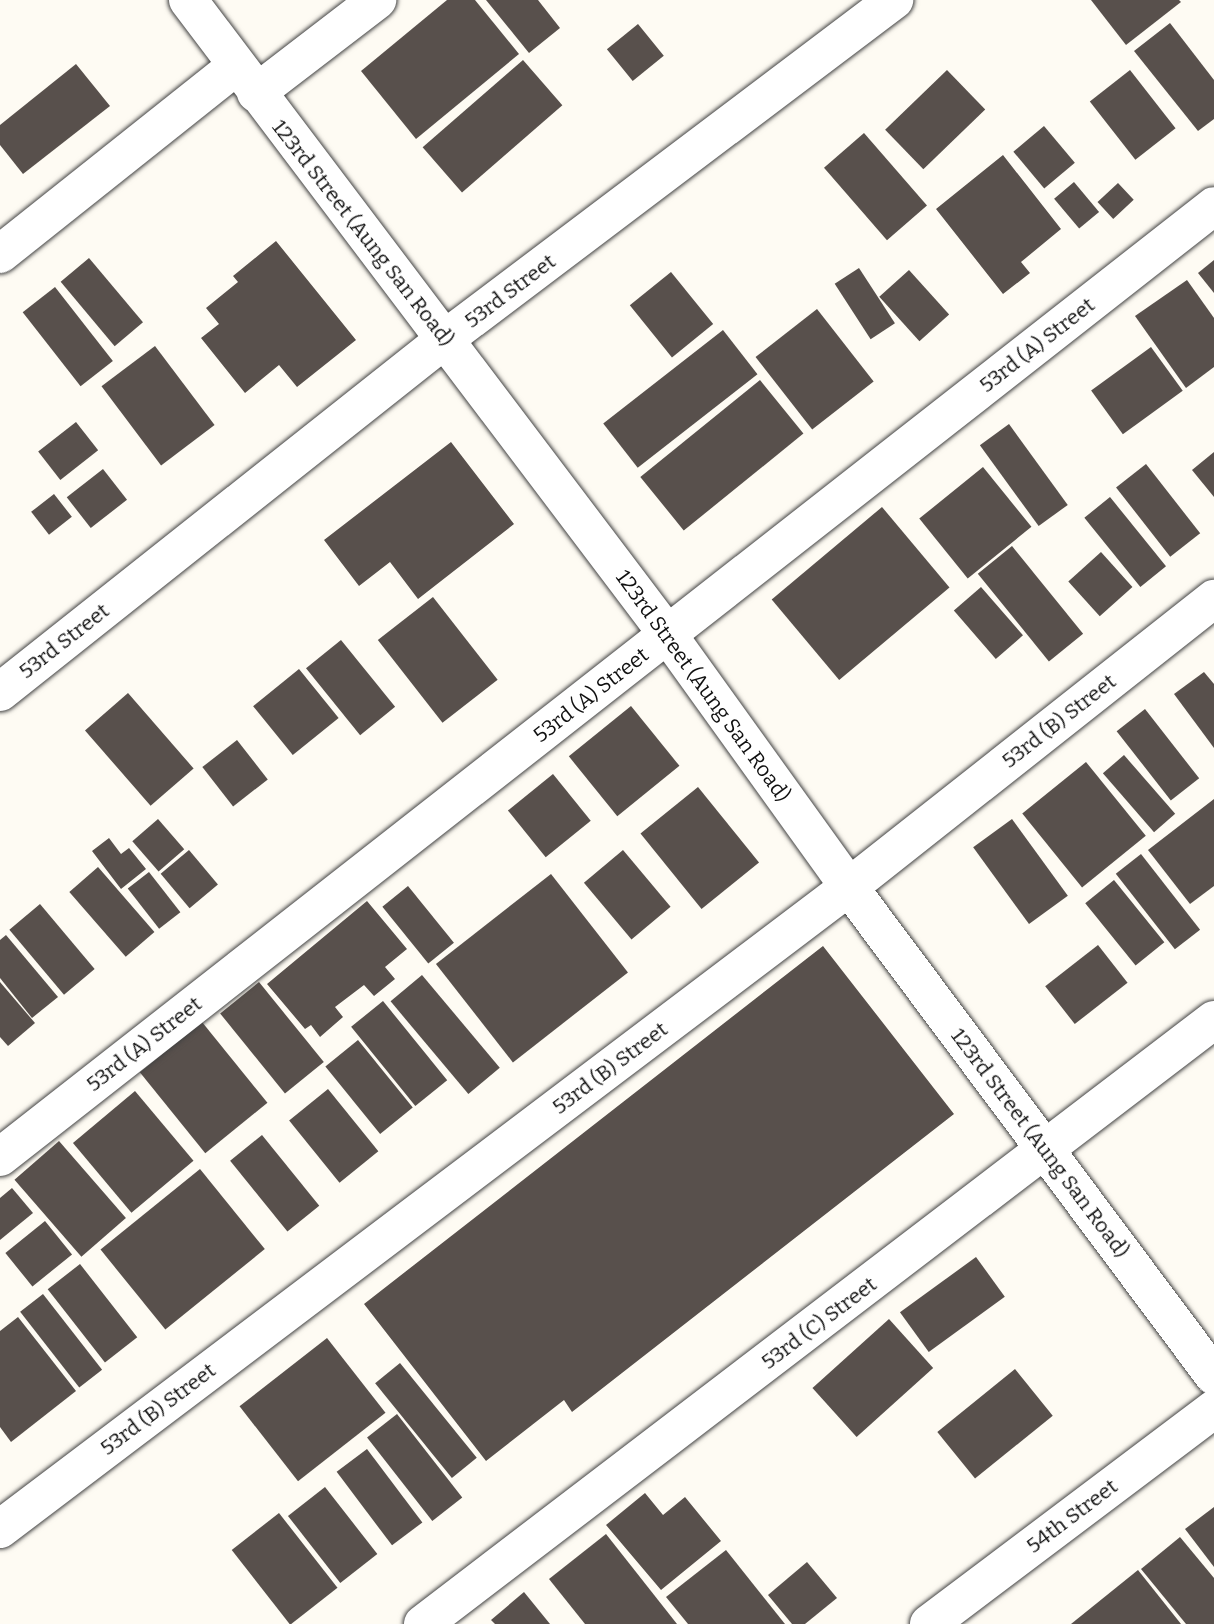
<!DOCTYPE html>
<style>
body{margin:0}
#map{position:relative;width:1214px;height:1624px;overflow:hidden;background:#fefbf3;font-family:Bitter,serif}
div>[style]{position:absolute}
.building>*{inset:0;background:#58504c;transform-origin:0 0}
.roads{filter:drop-shadow(0 0 2px #434343) drop-shadow(0 0 2px #434343)}
.minor>*{height:38px;margin:-19px;padding:0 19px;transform-origin:19px;border-radius:19px;background:#fff}
span{translate:-50% -50%;white-space:nowrap;text-align:center;line-height:1.15;-webkit-text-stroke:7px #fff;paint-order:stroke}
.street-label{font-size:21px;color:#101010}
</style>
<div id="map">
<div class="building">
<div style="clip-path:polygon(447px 0,475px 0,519px 54px,416px 139px,361px 71px)"></div>
<div style="clip-path:polygon(486px 0,538px 0,560px 28px,529px 53px)"></div>
<div style="clip-path:polygon(1091px 0,1179px 0,1181px 2px,1126px 45px)"></div>
<div style="clip-path:polygon(1170px 23px,1214px 80px,1214px 119px,1198px 131px,1134px 51px)"></div>
<div style="left:638px;top:24px;width:41px;height:40px;rotate:51deg"></div>
<div style="left:523px;top:60px;width:60px;height:133px;rotate:49deg"></div>
<div style="clip-path:polygon(76px 64px,110px 106px,23px 174px,0 145px,0 125px)"></div>
<div style="left:947px;top:70px;width:55px;height:86px;rotate:46deg"></div>
<div style="left:1130px;top:70px;width:74px;height:51px;rotate:52deg"></div>
<div style="left:1044px;top:126px;width:48px;height:40px;rotate:50deg"></div>
<div style="left:864px;top:133px;width:96px;height:53px;rotate:49deg"></div>
<div style="clip-path:polygon(1003px 155px,1061px 229px,1021px 262px,1030px 273px,1003px 294px,936px 209px)"></div>
<div style="left:1074px;top:182px;width:39px;height:26px;rotate:50deg"></div>
<div style="left:1118px;top:183px;width:23px;height:28px;rotate:47deg"></div>
<div style="clip-path:polygon(276px 241px,356px 340px,297px 387px,279px 365px,245px 393px,201px 338px,219px 324px,206px 308px,238px 282px,233px 276px)"></div>
<div style="left:89px;top:258px;width:84px;height:37px;rotate:50deg"></div>
<div style="clip-path:polygon(1214px 260px,1214px 293px,1198px 273px)"></div>
<div style="left:859px;top:268px;width:66px;height:29px;rotate:57deg"></div>
<div style="left:909px;top:270px;width:60px;height:40px;rotate:48deg"></div>
<div style="left:671px;top:272px;width:67px;height:53px;rotate:51deg"></div>
<div style="clip-path:polygon(1187px 280px,1214px 318px,1214px 367px,1186px 388px,1135px 316px)"></div>
<div style="left:55px;top:287px;width:94px;height:41px;rotate:52deg"></div>
<div style="left:817px;top:309px;width:92px;height:78px;rotate:52deg"></div>
<div style="left:723px;top:330px;width:56px;height:152px;rotate:52deg"></div>
<div style="left:155px;top:346px;width:99px;height:67px;rotate:53deg"></div>
<div style="left:1151px;top:347px;width:54px;height:74px;rotate:54deg"></div>
<div style="left:760px;top:380px;width:69px;height:154px;rotate:51deg"></div>
<div style="left:76px;top:422px;width:36px;height:48px;rotate:52deg"></div>
<div style="left:1009px;top:424px;width:100px;height:36px;rotate:54deg"></div>
<div style="clip-path:polygon(451px 442px,514px 524px,418px 599px,390px 562px,359px 586px,324px 540px)"></div>
<div style="clip-path:polygon(1214px 452px,1214px 497px,1192px 470px)"></div>
<div style="left:1146px;top:464px;width:88px;height:38px;rotate:52deg"></div>
<div style="left:983px;top:467px;width:77px;height:82px;rotate:51deg"></div>
<div style="left:103px;top:469px;width:39px;height:46px;rotate:52deg"></div>
<div style="left:54px;top:494px;width:29px;height:29px;rotate:52deg"></div>
<div style="left:1110px;top:497px;width:89px;height:33px;rotate:51deg"></div>
<div style="left:882px;top:507px;width:105px;height:144px;rotate:50deg"></div>
<div style="left:1012px;top:546px;width:113px;height:44px;rotate:51deg"></div>
<div style="left:1101px;top:552px;width:47px;height:44px;rotate:48deg"></div>
<div style="left:981px;top:587px;width:64px;height:36px;rotate:49deg"></div>
<div style="left:433px;top:597px;width:105px;height:70px;rotate:52deg"></div>
<div style="left:341px;top:640px;width:86px;height:45px;rotate:51deg"></div>
<div style="left:299px;top:669px;width:63px;height:59px;rotate:51deg"></div>
<div style="clip-path:polygon(1204px 672px,1214px 684px,1214px 748px,1174px 694px)"></div>
<div style="left:128px;top:693px;width:100px;height:57px;rotate:49deg"></div>
<div style="left:631px;top:706px;width:77px;height:80px;rotate:51deg"></div>
<div style="left:1145px;top:709px;width:88px;height:36px;rotate:52deg"></div>
<div style="left:237px;top:740px;width:50px;height:44px;rotate:52deg"></div>
<div style="left:1124px;top:755px;width:78px;height:28px;rotate:49deg"></div>
<div style="left:1086px;top:762px;width:95px;height:82px;rotate:51deg"></div>
<div style="left:553px;top:774px;width:60px;height:58px;rotate:51deg"></div>
<div style="left:698px;top:787px;width:97px;height:74px;rotate:51deg"></div>
<div style="clip-path:polygon(1214px 799px,1214px 886px,1190px 904px,1148px 850px)"></div>
<div style="left:158px;top:819px;width:40px;height:34px;rotate:49deg"></div>
<div style="left:1012px;top:819px;width:95px;height:48px;rotate:54deg"></div>
<div style="clip-path:polygon(109px 838px,121px 854px,129px 848px,146px 869px,121px 889px,92px 851px)"></div>
<div style="left:189px;top:850px;width:45px;height:37px;rotate:50deg"></div>
<div style="left:623px;top:850px;width:74px;height:51px;rotate:50deg"></div>
<div style="left:1141px;top:854px;width:96px;height:32px;rotate:52deg"></div>
<div style="left:98px;top:867px;width:86px;height:38px;rotate:49deg"></div>
<div style="left:149px;top:872px;width:51px;height:27px;rotate:52deg"></div>
<div style="left:551px;top:874px;width:125px;height:146px;rotate:52deg"></div>
<div style="left:1114px;top:880px;width:80px;height:37px;rotate:51deg"></div>
<div style="left:408px;top:886px;width:73px;height:33px;rotate:51deg"></div>
<div style="clip-path:polygon(367px 901px,407px 949px,385px 967px,395px 979px,374px 996px,364px 985px,335px 1007px,343px 1017px,320px 1037px,311px 1025px,305px 1029px,267px 984px)"></div>
<div style="left:40px;top:904px;width:85px;height:40px;rotate:50deg"></div>
<div style="clip-path:polygon(6px 935px,58px 997px,32px 1018px,0 978px,0 940px)"></div>
<div style="left:1098px;top:945px;width:48px;height:67px;rotate:52deg"></div>
<div style="clip-path:polygon(823px 946px,954px 1114px,572px 1412px,564px 1400px,486px 1461px,364px 1304px)"></div>
<div style="left:422px;top:975px;width:121px;height:41px;rotate:50deg"></div>
<div style="clip-path:polygon(0 982px,35px 1023px,8px 1046px,0 1037px)"></div>
<div style="left:259px;top:982px;width:103px;height:50px;rotate:51deg"></div>
<div style="left:383px;top:1001px;width:102px;height:41px;rotate:51deg"></div>
<div style="left:202px;top:1022px;width:104px;height:80px;rotate:51deg"></div>
<div style="left:358px;top:1040px;width:87px;height:42px;rotate:51deg"></div>
<div style="left:328px;top:1089px;width:80px;height:50px;rotate:51deg"></div>
<div style="left:135px;top:1091px;width:91px;height:81px;rotate:50deg"></div>
<div style="left:262px;top:1135px;width:91px;height:41px;rotate:51deg"></div>
<div style="left:59px;top:1141px;width:102px;height:59px;rotate:49deg"></div>
<div style="left:200px;top:1169px;width:103px;height:128px;rotate:51deg"></div>
<div style="clip-path:polygon(12px 1188px,33px 1213px,0 1240px,0 1198px)"></div>
<div style="left:45px;top:1221px;width:43px;height:51px;rotate:51deg"></div>
<div style="left:976px;top:1257px;width:49px;height:94px;rotate:54deg"></div>
<div style="left:80px;top:1264px;width:93px;height:41px;rotate:52deg"></div>
<div style="left:43px;top:1294px;width:96px;height:29px;rotate:52deg"></div>
<div style="clip-path:polygon(18px 1317px,76px 1391px,11px 1442px,0 1427px,0 1331px)"></div>
<div style="left:889px;top:1319px;width:66px;height:103px;rotate:48deg"></div>
<div style="left:327px;top:1338px;width:95px;height:111px;rotate:52deg"></div>
<div style="left:400px;top:1363px;width:122px;height:32px;rotate:51deg"></div>
<div style="left:1015px;top:1369px;width:60px;height:100px;rotate:51deg"></div>
<div style="left:397px;top:1414px;width:106px;height:38px;rotate:52deg"></div>
<div style="left:367px;top:1449px;width:92px;height:38px;rotate:53deg"></div>
<div style="left:325px;top:1487px;width:85px;height:47px;rotate:52deg"></div>
<div style="clip-path:polygon(645px 1493px,663px 1515px,685px 1497px,721px 1541px,661px 1590px,606px 1525px)"></div>
<div style="clip-path:polygon(1214px 1507px,1214px 1567px,1185px 1529px)"></div>
<div style="left:279px;top:1513px;width:95px;height:60px;rotate:52deg"></div>
<div style="clip-path:polygon(606px 1534px,677px 1624px,585px 1624px,549px 1579px)"></div>
<div style="clip-path:polygon(1180px 1537px,1214px 1578px,1214px 1624px,1186px 1624px,1141px 1569px)"></div>
<div style="clip-path:polygon(726px 1550px,785px 1624px,688px 1624px,666px 1597px)"></div>
<div style="clip-path:polygon(807px 1562px,837px 1598px,805px 1624px,792px 1624px,768px 1595px)"></div>
<div style="clip-path:polygon(1138px 1570px,1181px 1624px,1071px 1624px)"></div>
<div style="clip-path:polygon(524px 1592px,550px 1624px,495px 1624px,491px 1620px)"></div>
</div>
<div class="roads">
<div class="minor">
<div style="left:188px;top:0;width:796px;rotate:52.91deg"></div>
<div style="left:668px;top:635px;width:310px;rotate:54.3deg"></div>
<div style="left:849px;top:887px;width:610px;rotate:53.26deg"></div>
<div style="left:256px;top:93px;width:153px;rotate:-37.5deg"></div>
<div style="left:0;top:254px;width:302px;rotate:-38.5deg"></div>
<div style="left:0;top:692px;width:568px;rotate:-38.42deg"></div>
<div style="left:445px;top:339px;width:563px;rotate:-37.05deg"></div>
<div style="left:0;top:1157px;width:1542px;rotate:-38.07deg"></div>
<div style="left:0;top:1529px;width:1064px;rotate:-37.1deg"></div>
<div style="left:849px;top:887px;width:465px;rotate:-38.3deg"></div>
<div style="left:423px;top:1624px;width:995px;rotate:-37.37deg"></div>
<div style="left:929px;top:1624px;width:357px;rotate:-37deg"></div>
</div>
</div>
<div class="street-label">
<span style="left:363px;top:233px;rotate:52deg">123rd Street (Aung San Road)</span>
<span style="left:510px;top:291px;rotate:-37deg">53rd Street</span>
<span style="left:1037px;top:345px;rotate:-38deg">53rd (A) Street</span>
<span style="left:64px;top:641px;rotate:-38deg">53rd Street</span>
<span style="left:703px;top:686px;rotate:54deg">123rd Street (Aung San Road)</span>
<span style="left:591px;top:695px;rotate:-38deg">53rd (A) Street</span>
<span style="left:1059px;top:721px;rotate:-38deg">53rd (B) Street</span>
<span style="left:144px;top:1044px;rotate:-38deg">53rd (A) Street</span>
<span style="left:610px;top:1068px;rotate:-37deg">53rd (B) Street</span>
<span style="left:1040px;top:1143px;rotate:53deg">123rd Street (Aung San Road)</span>
<span style="left:819px;top:1323px;rotate:-37deg">53rd (C) Street</span>
<span style="left:158px;top:1409px;rotate:-37deg">53rd (B) Street</span>
<span style="left:1072px;top:1516px;rotate:-37deg">54th Street</span>
</div>
</div>
